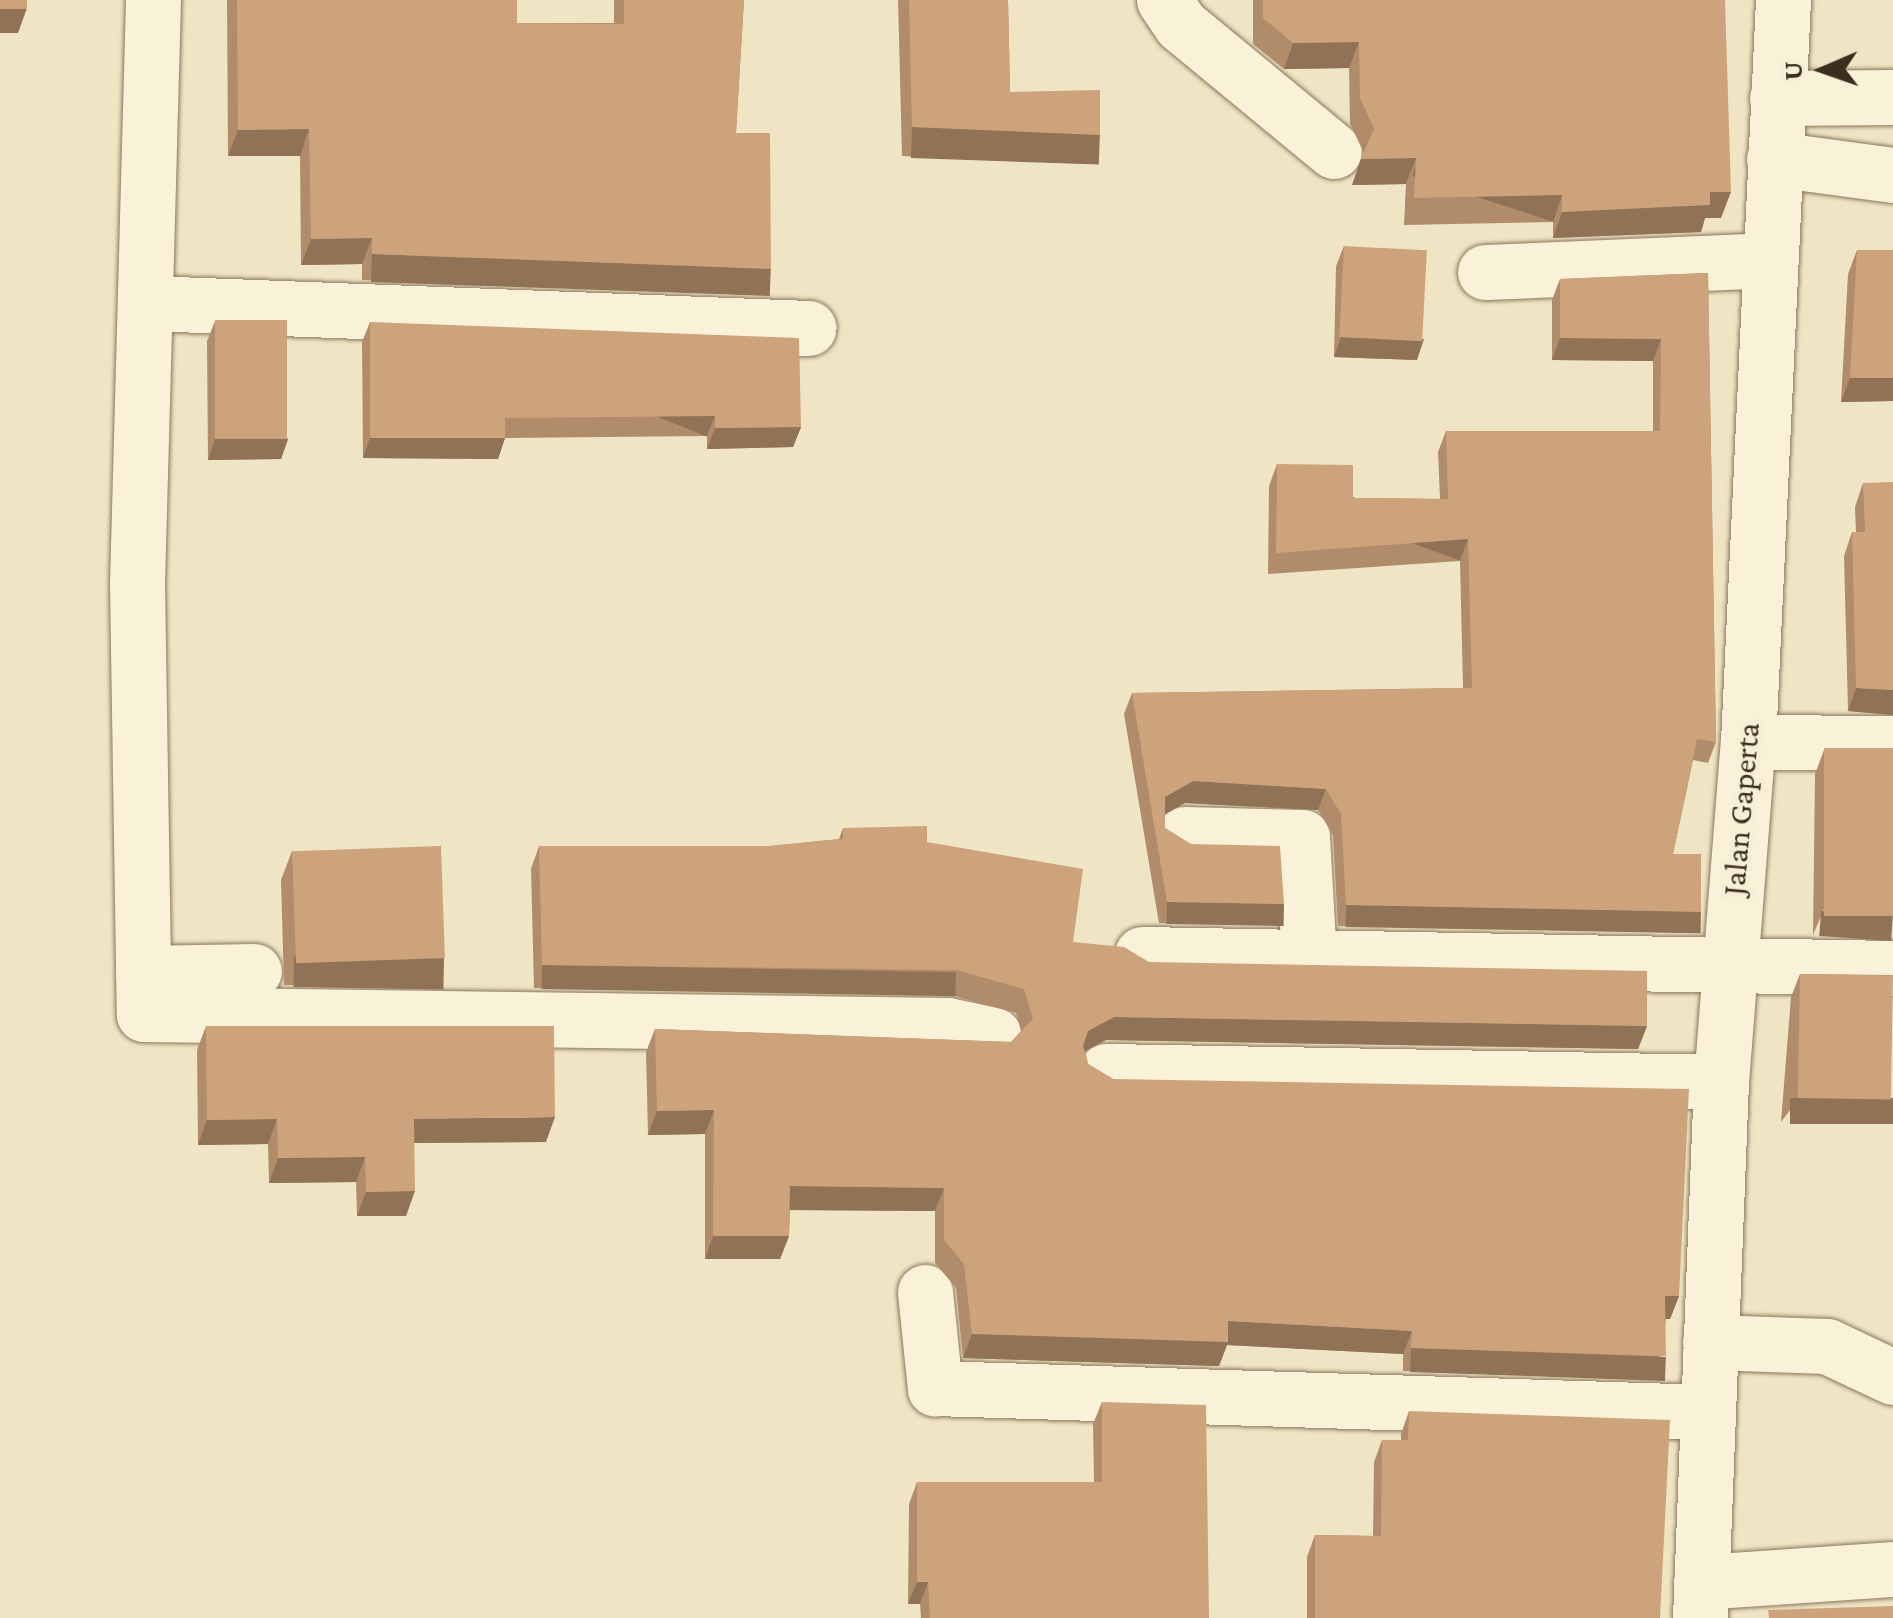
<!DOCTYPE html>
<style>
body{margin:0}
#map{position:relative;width:1893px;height:1618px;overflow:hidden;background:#efe5c5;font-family:"Crimson Pro",serif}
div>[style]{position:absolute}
.roads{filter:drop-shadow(0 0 2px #8a775b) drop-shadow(0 0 2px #8a775b)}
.minor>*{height:55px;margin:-27.5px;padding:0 27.5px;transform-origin:27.5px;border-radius:27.5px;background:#f9f2d9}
.wall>*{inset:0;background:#b08c6a}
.shaded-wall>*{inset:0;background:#907256;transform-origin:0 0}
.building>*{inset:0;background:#cda37b;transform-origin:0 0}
span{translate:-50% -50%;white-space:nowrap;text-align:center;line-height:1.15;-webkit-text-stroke:10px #f6efd5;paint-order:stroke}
.street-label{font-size:32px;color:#3a2e1f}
.north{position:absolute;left:1773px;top:20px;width:100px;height:100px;-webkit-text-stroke:8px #f6efd5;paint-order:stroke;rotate:268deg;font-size:28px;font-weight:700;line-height:40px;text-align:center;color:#3a2e1f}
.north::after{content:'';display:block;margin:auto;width:35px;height:45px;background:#3a2e1f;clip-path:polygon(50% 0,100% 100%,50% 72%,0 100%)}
</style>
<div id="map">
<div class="roads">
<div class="minor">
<div style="left:153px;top:0;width:583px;rotate:91.57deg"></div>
<div style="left:137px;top:583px;width:431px;rotate:89.1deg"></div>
<div style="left:144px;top:1014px;width:803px;rotate:0.78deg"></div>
<div style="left:947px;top:1025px;width:48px;rotate:12deg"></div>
<div style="left:1164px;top:0;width:30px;rotate:56deg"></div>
<div style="left:1181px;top:25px;width:198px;rotate:39.5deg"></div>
<div style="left:1777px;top:98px;width:116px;rotate:-0.5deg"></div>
<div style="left:1774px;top:159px;width:120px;rotate:7.7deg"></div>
<div style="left:1485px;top:272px;width:284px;rotate:-2.4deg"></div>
<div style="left:149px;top:303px;width:660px;rotate:2.17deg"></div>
<div style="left:1748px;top:742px;width:145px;rotate:0.4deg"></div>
<div style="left:1184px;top:834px;width:118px;rotate:1.5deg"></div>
<div style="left:1302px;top:837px;width:121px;rotate:86.7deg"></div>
<div style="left:1142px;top:954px;width:751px;rotate:1.07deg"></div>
<div style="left:143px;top:973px;width:111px;rotate:-1deg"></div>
<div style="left:1106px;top:1071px;width:615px;rotate:1.02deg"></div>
<div style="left:925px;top:1292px;width:97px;rotate:84.1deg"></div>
<div style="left:935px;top:1388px;width:771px;rotate:1.78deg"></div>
<div style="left:1710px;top:1342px;width:117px;rotate:2deg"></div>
<div style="left:1827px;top:1346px;width:73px;rotate:25.2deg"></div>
<div style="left:1701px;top:1582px;width:192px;rotate:-3.9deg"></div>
<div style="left:1700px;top:1618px;width:536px;rotate:-87.76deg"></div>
<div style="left:1721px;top:1082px;width:341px;rotate:-85.5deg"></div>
<div style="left:1748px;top:742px;width:743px;rotate:-87.3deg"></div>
</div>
</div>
<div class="wall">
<div style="clip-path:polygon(227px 0,517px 0,517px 23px,614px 23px,614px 0,744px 0,736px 133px,762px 295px,362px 280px,362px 264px,301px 265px,300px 156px,228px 156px)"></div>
<div style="clip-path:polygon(898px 0,1008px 0,1010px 92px,1100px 135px,1090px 164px,902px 156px)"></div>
<div style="clip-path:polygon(1253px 0,1725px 0,1721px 218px,1705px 218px,1701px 232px,1553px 238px,1553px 222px,1404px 225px,1406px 184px,1352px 185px,1364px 153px,1350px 124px,1349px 68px,1284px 69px,1253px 44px)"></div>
<div style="clip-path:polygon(1344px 246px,1417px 360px,1334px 357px,1336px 266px)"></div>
<div style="clip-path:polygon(1857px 250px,1893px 401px,1841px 402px,1848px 274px)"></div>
<div style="clip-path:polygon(1708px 273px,1716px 742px,1708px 763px,1693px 760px,1673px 854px,1701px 912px,1693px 933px,1338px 926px,1333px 835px,1318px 810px,1185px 803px,1165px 814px,1165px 828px,1284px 904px,1276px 925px,1159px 923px,1124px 714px,1132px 693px,1463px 688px,1460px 561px,1268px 574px,1269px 486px,1277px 464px,1353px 498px,1440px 499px,1438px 452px,1446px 431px,1653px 431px,1653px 361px,1552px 360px,1552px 300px,1560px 279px)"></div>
<div style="clip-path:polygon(215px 321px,288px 439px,281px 459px,208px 460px,207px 341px)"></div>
<div style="clip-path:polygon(370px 322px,801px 427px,793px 447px,707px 449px,707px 436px,505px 438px,498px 459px,363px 458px,362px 342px)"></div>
<div style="clip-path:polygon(1863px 483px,1893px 715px,1848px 711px,1844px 556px,1852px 532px,1856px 532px,1855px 507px)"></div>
<div style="clip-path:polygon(1893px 748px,1813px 935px,1815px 774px,1824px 750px)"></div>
<div style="clip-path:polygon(843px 828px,927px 842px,1073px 942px,1149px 962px,1647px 1026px,1638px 1049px,1106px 1040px,1085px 1051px,1088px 1064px,1113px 1079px,1679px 1296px,1670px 1319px,1666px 1319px,1657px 1379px,1403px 1371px,1403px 1354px,1227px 1345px,1219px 1366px,963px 1358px,956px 1288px,935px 1263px,935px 1211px,790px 1210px,789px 1236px,780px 1259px,705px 1259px,705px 1134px,648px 1135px,646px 1052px,655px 1029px,1011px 1042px,1021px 1031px,1016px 1013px,947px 994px,534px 988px,531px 869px,539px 846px,769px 846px,839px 839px)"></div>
<div style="clip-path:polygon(292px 851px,444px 958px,433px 987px,284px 985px,281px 880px)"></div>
<div style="clip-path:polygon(1800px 974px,1893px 975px,1781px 1122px,1791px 997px)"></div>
<div style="clip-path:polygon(206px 1026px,546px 1142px,414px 1143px,406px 1216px,357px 1216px,356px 1182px,269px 1183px,268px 1144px,198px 1145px,197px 1050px)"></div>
<div style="clip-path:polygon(1102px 1402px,1209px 1618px,921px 1618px,920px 1604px,908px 1604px,909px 1504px,917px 1482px,1094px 1482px,1093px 1424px)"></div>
<div style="clip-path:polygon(1409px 1411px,1660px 1618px,1307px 1618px,1307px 1557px,1315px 1535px,1373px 1536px,1374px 1462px,1382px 1440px,1401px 1440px,1401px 1434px)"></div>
</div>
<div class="shaded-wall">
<div style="clip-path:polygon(27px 8px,18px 33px,0 33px,0 9px)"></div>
<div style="clip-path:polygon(1359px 42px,1349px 68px,1284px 69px,1293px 43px)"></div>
<div style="left:912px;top:127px;width:188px;height:31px;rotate:2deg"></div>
<div style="clip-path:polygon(309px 129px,300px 156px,228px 156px,238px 130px)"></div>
<div style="clip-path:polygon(1416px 158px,1406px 184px,1352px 185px,1361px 159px)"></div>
<div style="clip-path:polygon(1710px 192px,1731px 192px,1721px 218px,1705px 218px,1701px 232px,1553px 238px,1562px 212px)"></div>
<div style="left:1562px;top:195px;width:28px;height:148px;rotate:108deg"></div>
<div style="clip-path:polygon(372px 238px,362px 264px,301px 265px,311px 239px)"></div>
<div style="left:372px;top:254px;width:399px;height:28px;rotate:2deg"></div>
<div style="clip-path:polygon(1341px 337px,1424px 339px,1417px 360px,1334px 357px)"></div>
<div style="clip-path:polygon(1560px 338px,1661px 339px,1653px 361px,1552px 360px)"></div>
<div style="clip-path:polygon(1850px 378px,1893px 378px,1893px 401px,1841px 402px)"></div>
<div style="left:715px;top:416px;width:22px;height:210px;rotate:112deg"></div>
<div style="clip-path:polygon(801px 427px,793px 447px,707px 449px,715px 428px)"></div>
<div style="clip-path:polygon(370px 438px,505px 438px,498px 459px,363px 458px)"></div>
<div style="clip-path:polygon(215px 439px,288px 439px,281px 459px,208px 460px)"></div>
<div style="left:1468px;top:539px;width:23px;height:193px;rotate:110deg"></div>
<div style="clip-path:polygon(1856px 688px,1893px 690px,1893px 715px,1848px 711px)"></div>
<div style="clip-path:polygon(1193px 781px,1326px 789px,1318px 810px,1185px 803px,1157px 819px,1165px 797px)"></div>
<div style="left:1167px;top:902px;width:117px;height:22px;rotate:1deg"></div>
<div style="left:1346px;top:905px;width:355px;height:22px;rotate:1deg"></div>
<div style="left:1821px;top:911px;width:72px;height:25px;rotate:4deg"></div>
<div style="left:294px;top:956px;width:150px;height:31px;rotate:1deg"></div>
<div style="left:542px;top:965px;width:414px;height:24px;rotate:1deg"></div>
<div style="clip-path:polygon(1114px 1017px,1647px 1026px,1638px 1049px,1106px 1040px,1080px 1054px,1088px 1031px)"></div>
<div style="left:1790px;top:1098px;width:103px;height:26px"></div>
<div style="clip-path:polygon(714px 1110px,705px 1134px,648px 1135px,657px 1111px)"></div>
<div style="clip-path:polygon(555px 1117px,546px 1142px,405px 1143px,414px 1119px)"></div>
<div style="clip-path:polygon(277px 1119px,268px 1144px,198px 1145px,207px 1120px)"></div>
<div style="clip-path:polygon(365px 1157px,356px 1182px,269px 1183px,278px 1158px)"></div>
<div style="clip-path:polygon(790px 1186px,944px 1188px,935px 1211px,782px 1210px)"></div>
<div style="clip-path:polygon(415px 1191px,406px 1216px,357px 1216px,366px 1192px)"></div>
<div style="clip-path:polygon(713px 1236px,789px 1236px,780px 1259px,705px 1259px)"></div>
<div style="clip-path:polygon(1665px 1296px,1679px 1296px,1670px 1319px,1657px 1319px)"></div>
<div style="clip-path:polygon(1228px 1321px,1412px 1331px,1403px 1354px,1227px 1345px,1219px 1366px,963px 1358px,972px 1334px)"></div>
<div style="left:1411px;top:1348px;width:255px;height:24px;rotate:2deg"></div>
<div style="clip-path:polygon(917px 1582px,928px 1582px,920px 1604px,908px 1604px)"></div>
</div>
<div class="building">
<div style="left:0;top:0;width:27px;height:9px"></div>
<div style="clip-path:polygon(237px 0,517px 0,517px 23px,624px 24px,624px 0,744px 0,736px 133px,770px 133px,771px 269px,372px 254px,372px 238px,311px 239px,309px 129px,238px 130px)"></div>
<div style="clip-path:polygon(909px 0,1008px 0,1010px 92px,1100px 90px,1100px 135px,912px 127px)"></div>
<div style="clip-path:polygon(1263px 0,1725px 0,1731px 192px,1710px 192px,1710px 205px,1562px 212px,1562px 195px,1414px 198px,1416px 158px,1361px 159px,1374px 129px,1360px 98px,1359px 42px,1293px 43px,1263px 18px)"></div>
<div style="left:1344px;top:246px;width:83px;height:91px;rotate:3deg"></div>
<div style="clip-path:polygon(1857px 250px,1893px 250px,1893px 378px,1850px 378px)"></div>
<div style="clip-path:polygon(1708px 273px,1716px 742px,1697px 739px,1673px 854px,1701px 854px,1701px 912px,1346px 905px,1341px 814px,1326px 789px,1193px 781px,1165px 797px,1165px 828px,1191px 844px,1280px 846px,1284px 904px,1167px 902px,1132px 693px,1472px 688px,1468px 539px,1276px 553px,1277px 464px,1353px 465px,1353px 498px,1448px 499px,1446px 431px,1660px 431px,1661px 339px,1560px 338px,1560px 279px)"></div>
<div style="left:287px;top:320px;width:119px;height:72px;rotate:90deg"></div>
<div style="clip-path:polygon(370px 322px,799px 338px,801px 427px,715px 428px,715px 416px,505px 418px,505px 438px,370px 438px)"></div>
<div style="clip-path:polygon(1893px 482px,1893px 690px,1856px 688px,1852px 532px,1865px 532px,1863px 483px)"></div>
<div style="left:1893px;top:748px;width:168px;height:69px;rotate:90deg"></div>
<div style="clip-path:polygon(927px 826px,927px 842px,1083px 869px,1073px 942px,1124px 947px,1149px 962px,1647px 971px,1647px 1026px,1114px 1017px,1088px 1031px,1083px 1046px,1088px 1064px,1113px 1079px,1689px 1089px,1679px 1296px,1665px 1296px,1666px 1356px,1411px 1348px,1412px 1331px,1228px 1321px,1228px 1342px,972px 1334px,964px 1264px,944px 1240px,944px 1188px,790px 1186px,789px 1236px,713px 1236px,714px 1110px,657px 1111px,655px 1029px,1011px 1042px,1033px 1019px,1024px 989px,956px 970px,542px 965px,539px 846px,769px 846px,843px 839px,843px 828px)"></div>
<div style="left:441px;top:846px;width:112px;height:149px;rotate:88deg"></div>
<div style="left:1800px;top:974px;width:93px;height:124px;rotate:1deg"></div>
<div style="clip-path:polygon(206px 1026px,554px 1026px,555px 1117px,414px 1119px,415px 1191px,366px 1192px,365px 1157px,278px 1158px,277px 1119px,207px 1120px)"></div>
<div style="clip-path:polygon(1102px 1402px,1206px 1405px,1209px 1618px,930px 1618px,928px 1582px,917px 1582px,917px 1482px,1102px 1482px)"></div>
<div style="clip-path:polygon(1409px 1411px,1670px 1420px,1660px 1618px,1315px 1618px,1315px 1535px,1381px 1536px,1382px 1440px,1408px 1440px)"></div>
<div style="clip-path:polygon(1893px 1606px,1893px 1618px,1769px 1618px,1768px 1610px)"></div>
</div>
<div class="street-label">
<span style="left:1741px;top:809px;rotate:-85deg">Jalan Gaperta</span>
</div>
<div class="north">U</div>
</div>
